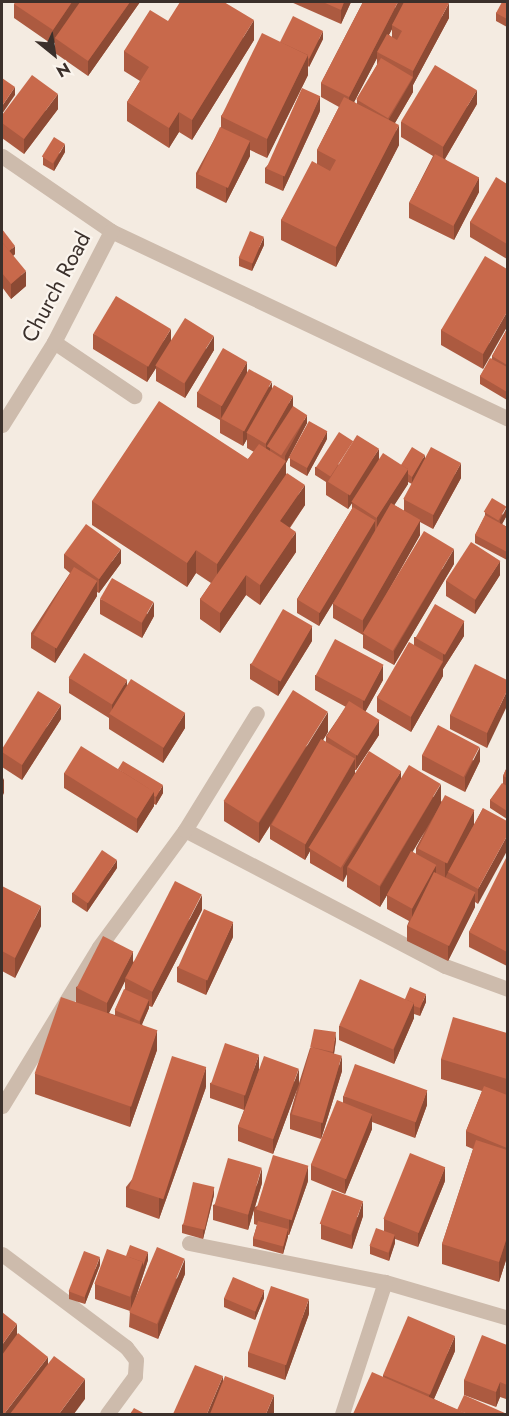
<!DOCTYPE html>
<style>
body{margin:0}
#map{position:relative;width:509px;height:1416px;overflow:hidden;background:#f4ebe1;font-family:Jost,sans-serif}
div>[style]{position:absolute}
.minor>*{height:15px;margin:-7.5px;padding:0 7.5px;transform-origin:7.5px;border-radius:7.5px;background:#cdbbac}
.wall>*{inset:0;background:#ac5a40}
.shaded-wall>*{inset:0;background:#8c4a34}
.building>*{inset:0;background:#c8694b;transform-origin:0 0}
span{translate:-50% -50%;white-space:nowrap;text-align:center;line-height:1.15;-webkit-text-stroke:4.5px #fbf5ee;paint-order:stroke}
.street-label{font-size:22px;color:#3b302b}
.frame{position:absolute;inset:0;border:3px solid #3b302b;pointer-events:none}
.north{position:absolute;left:24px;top:24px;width:60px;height:60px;-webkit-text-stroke:4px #fbf5ee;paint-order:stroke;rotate:150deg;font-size:16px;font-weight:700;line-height:24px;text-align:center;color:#3b302b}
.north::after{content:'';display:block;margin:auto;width:21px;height:27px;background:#3b302b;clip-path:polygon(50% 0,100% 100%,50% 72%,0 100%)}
</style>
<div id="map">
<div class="minor">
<div style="left:2px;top:156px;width:132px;rotate:34.5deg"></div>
<div style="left:111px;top:231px;width:439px;rotate:25.3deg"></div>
<div style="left:54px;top:342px;width:97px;rotate:34deg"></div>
<div style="left:2px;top:425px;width:98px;rotate:-57.9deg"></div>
<div style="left:54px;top:342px;width:125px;rotate:-62.8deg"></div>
<div style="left:185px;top:830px;width:293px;rotate:27.6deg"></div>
<div style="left:445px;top:966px;width:67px;rotate:20.1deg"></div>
<div style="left:2px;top:1106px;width:186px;rotate:-58.6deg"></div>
<div style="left:99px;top:947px;width:145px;rotate:-53.7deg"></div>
<div style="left:185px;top:830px;width:137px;rotate:-58.4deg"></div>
<div style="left:189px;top:1243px;width:200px;rotate:11.3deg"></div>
<div style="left:385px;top:1282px;width:128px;rotate:16.3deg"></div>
<div style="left:2px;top:1254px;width:155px;rotate:36.9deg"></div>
<div style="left:126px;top:1347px;width:16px;rotate:52deg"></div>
<div style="left:136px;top:1360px;width:16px;rotate:94deg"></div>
<div style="left:135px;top:1376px;width:47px;rotate:126.4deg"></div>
<div style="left:342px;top:1414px;width:139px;rotate:-72deg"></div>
</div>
<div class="wall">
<div style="clip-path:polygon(140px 2px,88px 76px,55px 53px,55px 42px,53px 45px,14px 18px,14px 4px)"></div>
<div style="clip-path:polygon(291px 2px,351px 2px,341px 24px)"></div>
<div style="clip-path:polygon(evenodd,363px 2px,449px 18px,413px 85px,413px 92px,395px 123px,399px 145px,336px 267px,281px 240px,281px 220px,317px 164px,317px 150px,339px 107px,321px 97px,321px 83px,363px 2px,392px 29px,392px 37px,389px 35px,392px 29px,363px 2px,377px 58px,377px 65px,357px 100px,357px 104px,354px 102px,377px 58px)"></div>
<div style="clip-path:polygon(507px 2px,507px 27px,496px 21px,496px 13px)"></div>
<div style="clip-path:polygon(168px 21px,254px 40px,192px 140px,179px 132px,169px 148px,127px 121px,127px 102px,140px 81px,124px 71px,124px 51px)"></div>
<div style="clip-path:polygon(323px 39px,309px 67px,308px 66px,308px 75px,267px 158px,250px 150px,250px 156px,226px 203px,196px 188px,196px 173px,221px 127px,221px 116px,280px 42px)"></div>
<div style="clip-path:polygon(477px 104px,445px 159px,479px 192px,454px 240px,409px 218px,409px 203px,433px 156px,401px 137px,401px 122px)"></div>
<div style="clip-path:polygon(58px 109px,24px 154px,2px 138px,2px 115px)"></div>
<div style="clip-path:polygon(320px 111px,283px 191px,265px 183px,265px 168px)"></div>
<div style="clip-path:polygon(65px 152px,54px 171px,43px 165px,43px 157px)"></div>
<div style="clip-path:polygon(507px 184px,507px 259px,470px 237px,470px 222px)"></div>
<div style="clip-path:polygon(2px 229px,15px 254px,13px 256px,26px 286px,11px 299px,2px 287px)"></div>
<div style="clip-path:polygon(264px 245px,252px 271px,239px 266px,239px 258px)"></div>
<div style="clip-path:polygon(507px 269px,483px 369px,441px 345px,441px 330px)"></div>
<div style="clip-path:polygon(507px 329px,507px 400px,480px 384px,480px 376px,492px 358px,492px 356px)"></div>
<div style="clip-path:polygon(93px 334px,171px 342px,214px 350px,185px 398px,156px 381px,156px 368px,147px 382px,93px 349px)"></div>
<div style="clip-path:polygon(247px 373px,272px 389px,293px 407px,307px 423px,286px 463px,286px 474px,305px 505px,290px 528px,296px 552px,260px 605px,246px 595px,220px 633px,200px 619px,200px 599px,211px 583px,196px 573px,187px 587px,92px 525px,92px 501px,248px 459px,254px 452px,247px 448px,247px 439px,243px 446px,220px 433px,220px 420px,197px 407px,197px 392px)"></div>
<div style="clip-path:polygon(327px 439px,307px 476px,290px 466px,290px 458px)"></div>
<div style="clip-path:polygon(evenodd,425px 458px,461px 478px,433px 529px,420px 522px,420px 535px,388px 592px,454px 564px,394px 665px,363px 648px,363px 635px,333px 618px,333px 603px,338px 594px,319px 626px,297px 613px,297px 599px,352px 509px,352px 503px,348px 509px,326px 495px,326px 482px,315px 475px,315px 467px,379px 460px,401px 465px,425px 458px,408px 482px,412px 484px,404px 499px,404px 511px,394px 505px,408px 484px,408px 482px)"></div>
<div style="clip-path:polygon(485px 512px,507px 515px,502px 524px,507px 527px,507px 560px,475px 543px,475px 535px,485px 516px)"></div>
<div style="clip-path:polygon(64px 554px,121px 563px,99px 593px,97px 592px,97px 596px,55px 663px,31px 648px,31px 633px,70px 573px,64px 568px)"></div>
<div style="clip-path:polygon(500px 575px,475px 614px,446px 596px,446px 581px)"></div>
<div style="clip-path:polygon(100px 599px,154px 616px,142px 638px,100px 614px)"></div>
<div style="clip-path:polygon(464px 636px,443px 669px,443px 676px,411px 732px,377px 712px,377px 697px,414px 645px,414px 637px)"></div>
<div style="clip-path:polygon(312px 641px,278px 696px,250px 679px,250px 664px)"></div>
<div style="clip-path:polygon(evenodd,315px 675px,383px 680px,365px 712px,379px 735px,356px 770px,355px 770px,355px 773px,401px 778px,441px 801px,474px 825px,483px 808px,478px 904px,475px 902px,475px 907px,448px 961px,407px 941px,407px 926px,409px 921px,387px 909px,387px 895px,391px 888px,380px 907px,347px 887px,347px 874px,343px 882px,310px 863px,310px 851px,305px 860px,270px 839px,270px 826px,259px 843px,224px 821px,224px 801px,328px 732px,323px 740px,326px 742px,326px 736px,346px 707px,315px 690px,315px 675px,425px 831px,416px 848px,416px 854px,412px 852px,425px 831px)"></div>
<div style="clip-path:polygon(69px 678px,127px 685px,185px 728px,163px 763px,109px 729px,109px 718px,69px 693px)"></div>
<div style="clip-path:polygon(507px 680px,487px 748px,450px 729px,450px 715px)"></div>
<div style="clip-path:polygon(61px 719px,22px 780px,2px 767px,2px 752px)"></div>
<div style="clip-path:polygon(422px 755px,480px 761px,465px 792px,422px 770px)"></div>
<div style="clip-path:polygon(507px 767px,507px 819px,490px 808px,490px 800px,503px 784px,503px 776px)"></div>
<div style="clip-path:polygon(118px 769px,163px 793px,156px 805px,154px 804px,154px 806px,137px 833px,64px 788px,64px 773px)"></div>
<div style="clip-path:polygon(507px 851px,507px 966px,469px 947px,469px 932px,507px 859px)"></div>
<div style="clip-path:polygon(117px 868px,87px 912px,72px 902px,72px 893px)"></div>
<div style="clip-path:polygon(2px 886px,41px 926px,15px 978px,2px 971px)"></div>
<div style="clip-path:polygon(evenodd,202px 910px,152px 1007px,149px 1006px,149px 1008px,142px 1024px,157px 1050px,130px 1127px,35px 1094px,35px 1074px,76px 1002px,76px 987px,133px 962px,202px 910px,125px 981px,125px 989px,115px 1010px,115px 1015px,109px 1013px,125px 981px)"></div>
<div style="clip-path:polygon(233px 937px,206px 995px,177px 982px,177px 967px)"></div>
<div style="clip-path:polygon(405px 999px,426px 1002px,420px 1016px,414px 1014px,414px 1018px,394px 1064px,339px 1040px,339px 1026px)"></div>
<div style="clip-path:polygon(507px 1033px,507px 1257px,499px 1282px,442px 1264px,442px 1244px,473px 1149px,466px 1146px,466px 1131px,482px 1091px,441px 1079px,441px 1059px)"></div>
<div style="clip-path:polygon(336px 1040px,334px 1054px,342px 1071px,321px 1139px,290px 1129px,290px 1114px,297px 1089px,273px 1154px,238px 1141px,238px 1126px,244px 1110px,210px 1098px,210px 1083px,259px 1069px,299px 1083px,310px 1048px)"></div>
<div style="clip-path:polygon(206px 1087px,159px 1219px,126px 1207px,126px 1187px)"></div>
<div style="clip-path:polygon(343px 1096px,427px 1105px,415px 1138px,372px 1122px,372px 1129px,345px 1194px,311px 1180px,311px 1165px,343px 1103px)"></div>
<div style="clip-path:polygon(308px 1181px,289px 1235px,288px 1235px,283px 1254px,253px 1246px,253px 1238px,257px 1225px,254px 1224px,254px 1209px,248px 1230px,213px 1220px,213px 1205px,262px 1183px,255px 1207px)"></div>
<div style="clip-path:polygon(445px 1181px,418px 1247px,395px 1239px,395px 1243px,389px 1261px,370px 1254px,370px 1246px,384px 1231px,384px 1219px)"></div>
<div style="clip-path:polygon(214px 1195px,203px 1239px,182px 1233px,182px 1225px)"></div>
<div style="clip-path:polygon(363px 1216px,352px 1249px,321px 1239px,321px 1224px)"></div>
<div style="clip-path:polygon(126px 1256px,148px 1260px,135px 1300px,185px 1274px,158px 1339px,129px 1327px,130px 1311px,95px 1299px,95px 1284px)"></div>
<div style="clip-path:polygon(100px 1265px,85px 1304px,69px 1299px,69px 1291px)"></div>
<div style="clip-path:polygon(224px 1298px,264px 1298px,255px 1320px,224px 1307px)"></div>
<div style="clip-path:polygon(309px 1314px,285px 1380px,248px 1367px,248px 1352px)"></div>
<div style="clip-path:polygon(507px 1345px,507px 1411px,506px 1410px,506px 1399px,500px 1397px,496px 1407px,464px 1395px,464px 1380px)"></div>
<div style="clip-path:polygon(455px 1351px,434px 1399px,457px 1410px,353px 1414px,383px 1377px,383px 1375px)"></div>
</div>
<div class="shaded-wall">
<div style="clip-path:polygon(72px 2px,83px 2px,55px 38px,55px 42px,53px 45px,53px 30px)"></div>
<div style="clip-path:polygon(130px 2px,140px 2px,88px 76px,88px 61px)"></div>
<div style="clip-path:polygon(344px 2px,351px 2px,341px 24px,341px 10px)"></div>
<div style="clip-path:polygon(398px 2px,406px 2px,392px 25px,392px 29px,379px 53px,377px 52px,377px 58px,349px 112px,349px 97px)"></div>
<div style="clip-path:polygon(449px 3px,449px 18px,413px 85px,413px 92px,389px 133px,389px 119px,413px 78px,413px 71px)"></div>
<div style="clip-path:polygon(254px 20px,254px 40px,192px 140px,192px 120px)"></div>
<div style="clip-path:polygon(323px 31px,323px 39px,309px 67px,309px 59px)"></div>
<div style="clip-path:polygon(308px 55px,308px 75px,267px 158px,267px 138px)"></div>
<div style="clip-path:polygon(15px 87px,15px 95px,2px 114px,2px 106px)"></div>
<div style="clip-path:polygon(477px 90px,477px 104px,443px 162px,443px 147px)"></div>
<div style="clip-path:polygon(58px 94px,58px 109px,24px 154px,24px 139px)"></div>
<div style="clip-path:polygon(320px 96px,320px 111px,283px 191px,283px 176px)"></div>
<div style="clip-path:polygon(179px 112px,179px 132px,169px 148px,169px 128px)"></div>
<div style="clip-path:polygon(399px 125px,399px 145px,336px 267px,336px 247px)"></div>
<div style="clip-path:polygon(250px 141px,250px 156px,226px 203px,226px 188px)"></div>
<div style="clip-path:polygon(65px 144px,65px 152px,54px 171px,54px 163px)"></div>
<div style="clip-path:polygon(479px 177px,479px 192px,454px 240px,454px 225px)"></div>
<div style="clip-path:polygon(264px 237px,264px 245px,252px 271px,252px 263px)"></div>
<div style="clip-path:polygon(15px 246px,15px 254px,7px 261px,7px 253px)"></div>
<div style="clip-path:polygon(26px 271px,26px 286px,11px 299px,11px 284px)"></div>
<div style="clip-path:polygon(507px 312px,507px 327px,483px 369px,483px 354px)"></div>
<div style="clip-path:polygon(171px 329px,171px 344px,156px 366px,156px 368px,147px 382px,147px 367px)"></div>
<div style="clip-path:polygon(214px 336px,214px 350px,185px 398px,185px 383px)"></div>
<div style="clip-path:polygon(247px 362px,247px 377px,221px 418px,221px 406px)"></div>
<div style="clip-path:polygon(272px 382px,272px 397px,247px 433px,247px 439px,243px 446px,243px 431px)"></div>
<div style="clip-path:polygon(293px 396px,293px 410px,270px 448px,270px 451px,266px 458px,266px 443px)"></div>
<div style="clip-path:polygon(307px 415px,307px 423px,286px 463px,286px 484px,217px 588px,217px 564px,285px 462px,285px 456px)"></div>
<div style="clip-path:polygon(327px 431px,327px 439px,307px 476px,307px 468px)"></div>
<div style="clip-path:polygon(379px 449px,379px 464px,348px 509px,348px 494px)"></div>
<div style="clip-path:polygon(425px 455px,425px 463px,412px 485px,412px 477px)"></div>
<div style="clip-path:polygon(461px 463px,461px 478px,433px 529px,433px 514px)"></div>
<div style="clip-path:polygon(408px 469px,408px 484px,377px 532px,377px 517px)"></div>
<div style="clip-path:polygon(305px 485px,305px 505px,280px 541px,280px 521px)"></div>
<div style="clip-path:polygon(507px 507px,507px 515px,500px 528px,500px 520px)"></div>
<div style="clip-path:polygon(375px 520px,375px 535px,319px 626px,319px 611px)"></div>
<div style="clip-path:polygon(420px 520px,420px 535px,363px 635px,363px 620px)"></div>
<div style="clip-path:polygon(296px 532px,296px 552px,260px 605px,260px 585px)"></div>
<div style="clip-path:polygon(121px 549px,121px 563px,99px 593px,99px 579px)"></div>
<div style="clip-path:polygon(454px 549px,454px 564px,394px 665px,394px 651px)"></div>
<div style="clip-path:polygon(196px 550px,196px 573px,187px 587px,187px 563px)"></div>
<div style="clip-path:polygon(500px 561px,500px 575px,475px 614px,475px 599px)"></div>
<div style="clip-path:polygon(246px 575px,246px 595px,220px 633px,220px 613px)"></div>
<div style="clip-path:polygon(97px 581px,97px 596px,55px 663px,55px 648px)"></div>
<div style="clip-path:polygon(154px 602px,154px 616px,142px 638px,142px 623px)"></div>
<div style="clip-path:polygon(464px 621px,464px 636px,443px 669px,443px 676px,411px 732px,411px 717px,443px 662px,443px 655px)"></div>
<div style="clip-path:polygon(312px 626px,312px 641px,278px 696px,278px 681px)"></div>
<div style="clip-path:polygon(383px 665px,383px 680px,363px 716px,363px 701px)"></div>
<div style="clip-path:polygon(127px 680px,127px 695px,112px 715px,112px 705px)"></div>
<div style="clip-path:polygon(507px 691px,507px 706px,487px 748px,487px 733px)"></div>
<div style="clip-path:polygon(61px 705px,61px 719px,22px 780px,22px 765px)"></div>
<div style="clip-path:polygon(328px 712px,328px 732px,259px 843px,259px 823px)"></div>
<div style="clip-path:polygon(185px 713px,185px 728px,163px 763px,163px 748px)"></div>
<div style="clip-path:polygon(379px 720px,379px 735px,356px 770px,356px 755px)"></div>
<div style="clip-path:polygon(480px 747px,480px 761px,465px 792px,465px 777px)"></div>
<div style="clip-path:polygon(355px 759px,355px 774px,310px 848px,310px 851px,305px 860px,305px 845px)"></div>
<div style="clip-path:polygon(401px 771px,401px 786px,347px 867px,347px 874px,343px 882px,343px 867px)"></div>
<div style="clip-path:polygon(4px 778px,4px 793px,2px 797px,2px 782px)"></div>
<div style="clip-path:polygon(441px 784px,441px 804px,380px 907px,380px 887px)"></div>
<div style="clip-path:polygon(163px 785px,163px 793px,156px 805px,156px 797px)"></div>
<div style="clip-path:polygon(154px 792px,154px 806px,137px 833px,137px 818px)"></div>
<div style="clip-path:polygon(474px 810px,474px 825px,445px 878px,445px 863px)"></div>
<div style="clip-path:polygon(507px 836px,507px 851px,478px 904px,478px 889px)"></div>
<div style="clip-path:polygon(117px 860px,117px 868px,87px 912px,87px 903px)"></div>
<div style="clip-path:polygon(436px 865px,436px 880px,412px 923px,412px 908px)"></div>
<div style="clip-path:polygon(475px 892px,475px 907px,448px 961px,448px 946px)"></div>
<div style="clip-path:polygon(202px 895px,202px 910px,152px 1007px,152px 992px)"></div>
<div style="clip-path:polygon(41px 906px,41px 926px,15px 978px,15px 958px)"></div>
<div style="clip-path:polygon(233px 922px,233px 937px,206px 995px,206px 980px)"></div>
<div style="clip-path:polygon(133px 951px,133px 965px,125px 978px,125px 981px,107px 1017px,107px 1002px)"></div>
<div style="clip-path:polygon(426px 994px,426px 1002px,420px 1016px,420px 1008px)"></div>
<div style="clip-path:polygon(149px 1000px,149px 1008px,140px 1029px,140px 1021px)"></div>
<div style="clip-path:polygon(414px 1003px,414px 1018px,394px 1064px,394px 1049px)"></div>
<div style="clip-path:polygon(157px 1030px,157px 1050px,130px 1127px,130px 1107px)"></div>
<div style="clip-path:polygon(336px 1032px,336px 1040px,333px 1060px,333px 1052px)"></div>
<div style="clip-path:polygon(259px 1055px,259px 1070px,244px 1111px,244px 1096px)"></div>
<div style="clip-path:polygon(342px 1056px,342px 1071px,321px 1139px,321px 1124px)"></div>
<div style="clip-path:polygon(206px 1067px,206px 1087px,159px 1219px,159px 1199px)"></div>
<div style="clip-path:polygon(299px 1069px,299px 1084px,273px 1154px,273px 1139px)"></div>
<div style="clip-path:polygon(427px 1090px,427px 1105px,415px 1138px,415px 1123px)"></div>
<div style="clip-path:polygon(372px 1114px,372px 1129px,345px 1194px,345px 1179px)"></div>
<div style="clip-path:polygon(308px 1166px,308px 1181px,289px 1235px,289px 1220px)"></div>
<div style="clip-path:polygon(445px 1167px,445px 1181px,418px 1247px,418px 1232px)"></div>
<div style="clip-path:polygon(262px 1168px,262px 1183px,248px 1230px,248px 1215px)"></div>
<div style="clip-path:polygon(214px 1187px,214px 1195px,203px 1239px,203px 1231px)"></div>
<div style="clip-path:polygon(363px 1201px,363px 1216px,352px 1249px,352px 1234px)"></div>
<div style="clip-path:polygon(288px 1229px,288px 1237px,283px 1254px,283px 1246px)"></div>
<div style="clip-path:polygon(395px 1235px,395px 1243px,389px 1261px,389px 1253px)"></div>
<div style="clip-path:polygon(507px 1237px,507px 1257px,499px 1282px,499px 1262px)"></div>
<div style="clip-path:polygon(148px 1252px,148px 1260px,131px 1312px,131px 1297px,143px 1262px)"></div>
<div style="clip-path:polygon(100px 1257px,100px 1265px,85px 1304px,85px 1296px)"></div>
<div style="clip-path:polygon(185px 1259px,185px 1274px,158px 1339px,158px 1324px)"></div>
<div style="clip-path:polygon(264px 1290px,264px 1298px,255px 1320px,255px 1312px)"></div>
<div style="clip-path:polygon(309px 1299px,309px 1314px,285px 1380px,285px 1365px)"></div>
<div style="clip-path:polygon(17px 1324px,17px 1344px,2px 1365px,2px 1345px)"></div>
<div style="clip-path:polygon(455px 1336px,455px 1351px,429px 1410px,429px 1395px)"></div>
<div style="clip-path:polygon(48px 1357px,48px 1377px,19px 1414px,4px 1414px)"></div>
<div style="clip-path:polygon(223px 1376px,223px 1391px,213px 1414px,207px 1414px)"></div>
<div style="clip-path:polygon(85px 1379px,85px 1399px,74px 1414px,59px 1414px)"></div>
<div style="clip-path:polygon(500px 1382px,500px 1397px,496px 1407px,496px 1392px)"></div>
<div style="clip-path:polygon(274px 1395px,274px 1414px,266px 1414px)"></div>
</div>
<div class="building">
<div style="clip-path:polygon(15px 2px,72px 2px,53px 30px,14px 4px)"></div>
<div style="clip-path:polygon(80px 2px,130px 2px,88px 61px,55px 38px)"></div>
<div style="clip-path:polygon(180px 2px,224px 2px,254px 20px,192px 120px,179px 112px,169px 128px,127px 102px,149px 67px,124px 51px,150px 10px,168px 21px)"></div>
<div style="clip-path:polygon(323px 2px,344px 2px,341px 10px)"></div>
<div style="clip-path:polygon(363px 2px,398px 2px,349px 97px,321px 83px)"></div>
<div style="clip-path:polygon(404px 2px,446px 2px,449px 3px,413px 71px,377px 52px,387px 34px,397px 40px,402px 31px,392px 25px)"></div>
<div style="clip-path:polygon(502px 2px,507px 2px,507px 19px,496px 13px)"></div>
<div style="clip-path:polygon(293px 16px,323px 31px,309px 59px,308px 58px,308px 55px,280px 42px)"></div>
<div style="left:262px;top:33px;width:51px;height:93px;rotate:26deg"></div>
<div style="left:381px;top:58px;width:37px;height:48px;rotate:31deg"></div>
<div style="left:435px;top:65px;width:49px;height:66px;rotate:31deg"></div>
<div style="clip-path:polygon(32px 75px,58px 94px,24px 139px,2px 123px,2px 115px)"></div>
<div style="clip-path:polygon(2px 78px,15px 87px,2px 106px)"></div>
<div style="left:302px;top:88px;width:20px;height:88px;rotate:24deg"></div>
<div style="clip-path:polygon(344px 97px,399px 125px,336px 247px,281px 220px,312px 161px,330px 171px,336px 160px,317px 150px)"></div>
<div style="left:220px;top:127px;width:33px;height:52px;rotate:25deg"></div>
<div style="left:54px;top:137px;width:13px;height:23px;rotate:32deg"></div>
<div style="left:435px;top:154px;width:50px;height:55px;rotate:28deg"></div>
<div style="clip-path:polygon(496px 177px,507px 184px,507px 244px,470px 222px)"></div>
<div style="clip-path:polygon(2px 229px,15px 246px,9px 251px,2px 242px)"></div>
<div style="left:250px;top:231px;width:15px;height:29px;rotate:23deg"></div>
<div style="clip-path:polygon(2px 242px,26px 271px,11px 284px,2px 273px)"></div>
<div style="clip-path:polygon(485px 256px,507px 269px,507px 312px,483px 354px,441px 330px)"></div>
<div style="left:116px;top:296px;width:64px;height:44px;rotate:31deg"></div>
<div style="left:185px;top:318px;width:34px;height:56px;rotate:32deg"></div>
<div style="clip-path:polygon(507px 329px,507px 365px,492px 356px)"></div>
<div style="left:223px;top:348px;width:28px;height:51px;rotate:30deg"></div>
<div style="clip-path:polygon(490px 358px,507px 367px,507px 392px,480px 376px)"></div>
<div style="left:249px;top:369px;width:26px;height:57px;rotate:29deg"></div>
<div style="left:274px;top:385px;width:22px;height:55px;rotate:30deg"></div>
<div style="clip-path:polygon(159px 401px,248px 459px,259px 444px,286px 461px,217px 564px,196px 550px,187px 563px,92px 501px)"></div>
<div style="left:293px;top:406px;width:17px;height:48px;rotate:33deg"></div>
<div style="left:309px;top:421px;width:21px;height:42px;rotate:29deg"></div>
<div style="left:339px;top:432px;width:17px;height:42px;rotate:33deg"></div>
<div style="left:357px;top:435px;width:26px;height:55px;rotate:32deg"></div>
<div style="clip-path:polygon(412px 447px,425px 455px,412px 477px,408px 474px,408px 469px,401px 465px)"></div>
<div style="left:431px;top:447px;width:34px;height:59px;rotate:28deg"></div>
<div style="left:383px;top:453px;width:30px;height:58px;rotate:33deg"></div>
<div style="clip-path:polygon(287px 473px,305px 485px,280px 521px,296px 532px,260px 585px,246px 575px,220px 613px,200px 599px)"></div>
<div style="left:492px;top:498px;width:17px;height:16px;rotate:31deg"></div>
<div style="left:391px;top:503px;width:34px;height:116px;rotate:30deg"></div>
<div style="left:353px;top:507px;width:26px;height:108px;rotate:31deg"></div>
<div style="clip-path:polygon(485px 515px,507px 527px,507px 552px,475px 535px)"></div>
<div style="left:86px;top:524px;width:43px;height:37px;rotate:36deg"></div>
<div style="left:424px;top:531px;width:35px;height:119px;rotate:31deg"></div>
<div style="left:471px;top:542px;width:35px;height:46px;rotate:33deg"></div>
<div style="left:74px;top:567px;width:27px;height:79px;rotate:31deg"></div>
<div style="left:112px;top:578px;width:48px;height:24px;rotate:30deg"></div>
<div style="left:435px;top:604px;width:34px;height:39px;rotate:30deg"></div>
<div style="left:283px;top:609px;width:34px;height:64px;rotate:30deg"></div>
<div style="left:335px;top:639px;width:55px;height:41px;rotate:28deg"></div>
<div style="left:409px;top:642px;width:39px;height:64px;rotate:30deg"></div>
<div style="left:84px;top:653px;width:51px;height:29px;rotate:32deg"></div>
<div style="clip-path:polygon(475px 664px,507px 680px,507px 691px,487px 733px,450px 715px)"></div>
<div style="left:131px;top:679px;width:64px;height:41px;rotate:32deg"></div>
<div style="left:293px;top:690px;width:41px;height:131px;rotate:32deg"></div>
<div style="clip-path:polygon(38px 691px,61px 705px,22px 765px,2px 752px,2px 749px)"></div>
<div style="left:349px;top:701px;width:36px;height:42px;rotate:32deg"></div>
<div style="left:438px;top:725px;width:47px;height:34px;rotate:28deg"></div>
<div style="left:321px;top:739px;width:39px;height:99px;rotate:30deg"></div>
<div style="left:81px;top:746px;width:86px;height:32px;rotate:32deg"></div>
<div style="left:369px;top:751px;width:38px;height:114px;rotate:32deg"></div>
<div style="clip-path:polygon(123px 761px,163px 785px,156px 797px,154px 796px,154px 792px,118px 769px)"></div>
<div style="left:409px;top:765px;width:37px;height:119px;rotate:31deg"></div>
<div style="clip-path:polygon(507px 767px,507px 778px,503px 776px)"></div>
<div style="clip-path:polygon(502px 783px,507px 786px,507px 811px,490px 800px)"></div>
<div style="left:445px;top:795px;width:33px;height:60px;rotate:27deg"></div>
<div style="clip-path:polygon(483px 808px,507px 821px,507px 836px,478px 889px,448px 872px)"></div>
<div style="left:102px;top:850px;width:18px;height:52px;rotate:34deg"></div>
<div style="left:411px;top:851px;width:29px;height:50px;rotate:29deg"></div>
<div style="clip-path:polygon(506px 858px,507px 859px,507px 952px,469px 932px)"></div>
<div style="left:434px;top:872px;width:46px;height:60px;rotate:26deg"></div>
<div style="left:175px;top:881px;width:30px;height:109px;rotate:27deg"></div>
<div style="clip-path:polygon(2px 886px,41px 906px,15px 958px,2px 951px)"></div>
<div style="left:204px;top:909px;width:32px;height:64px;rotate:24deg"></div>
<div style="left:103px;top:936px;width:34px;height:58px;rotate:27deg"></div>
<div style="left:360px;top:979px;width:59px;height:51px;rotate:24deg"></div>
<div style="clip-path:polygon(410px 987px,426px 994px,420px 1008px,414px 1006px,414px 1003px,405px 999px)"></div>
<div style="left:124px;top:989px;width:27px;height:23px;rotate:24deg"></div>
<div style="left:61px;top:997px;width:102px;height:81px;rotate:19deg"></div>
<div style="clip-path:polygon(453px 1017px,507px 1033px,507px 1079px,441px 1059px)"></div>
<div style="clip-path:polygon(314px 1029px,336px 1032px,333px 1052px,311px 1047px,310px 1048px)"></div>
<div style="left:225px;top:1043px;width:36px;height:43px;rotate:19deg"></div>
<div style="left:311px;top:1047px;width:32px;height:70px;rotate:16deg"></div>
<div style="left:172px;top:1056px;width:36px;height:139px;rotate:18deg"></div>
<div style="left:264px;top:1056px;width:37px;height:75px;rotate:20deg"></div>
<div style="left:355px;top:1064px;width:77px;height:34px;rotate:20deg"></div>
<div style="clip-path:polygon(484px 1086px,507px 1095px,507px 1148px,466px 1131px)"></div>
<div style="left:337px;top:1100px;width:38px;height:70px;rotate:22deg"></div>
<div style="clip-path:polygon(476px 1140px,507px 1150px,507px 1237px,499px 1262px,442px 1244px)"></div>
<div style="left:410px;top:1153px;width:38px;height:71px;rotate:22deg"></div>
<div style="left:273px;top:1155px;width:37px;height:57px;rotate:17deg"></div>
<div style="left:228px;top:1158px;width:35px;height:49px;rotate:16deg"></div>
<div style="left:193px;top:1182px;width:22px;height:44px;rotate:13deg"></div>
<div style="left:332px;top:1190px;width:33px;height:36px;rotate:20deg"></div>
<div style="left:258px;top:1221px;width:31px;height:18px;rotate:15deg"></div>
<div style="left:376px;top:1228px;width:20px;height:19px;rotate:20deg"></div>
<div style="clip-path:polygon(130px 1245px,148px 1252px,143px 1266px,143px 1262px,126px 1256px)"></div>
<div style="left:157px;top:1247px;width:30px;height:71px;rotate:23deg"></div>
<div style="left:107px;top:1249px;width:38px;height:37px;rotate:20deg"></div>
<div style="left:84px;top:1251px;width:17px;height:43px;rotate:21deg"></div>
<div style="left:233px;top:1277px;width:34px;height:23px;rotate:23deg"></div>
<div style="left:271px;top:1286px;width:40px;height:70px;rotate:19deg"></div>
<div style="clip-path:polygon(2px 1312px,17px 1324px,2px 1345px)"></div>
<div style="left:408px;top:1316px;width:51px;height:64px;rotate:23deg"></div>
<div style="clip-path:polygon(18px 1333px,48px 1357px,4px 1414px,2px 1414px,2px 1355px)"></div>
<div style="clip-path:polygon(482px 1335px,507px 1345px,507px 1385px,500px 1382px,496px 1392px,464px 1380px)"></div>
<div style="clip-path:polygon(54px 1356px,85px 1379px,59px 1414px,10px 1414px)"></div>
<div style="clip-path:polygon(195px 1365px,223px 1376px,207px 1414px,173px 1414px)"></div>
<div style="clip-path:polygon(372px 1372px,468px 1414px,353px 1414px)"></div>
<div style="clip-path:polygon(225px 1376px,274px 1395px,266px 1414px,210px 1414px)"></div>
<div style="clip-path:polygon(464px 1395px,507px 1414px,468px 1414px,457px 1410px)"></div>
<div style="clip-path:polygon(134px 1408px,145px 1414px,130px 1414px)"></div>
</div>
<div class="street-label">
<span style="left:56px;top:287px;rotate:-62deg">Church Road</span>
</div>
<div class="frame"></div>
<div class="north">N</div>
</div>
